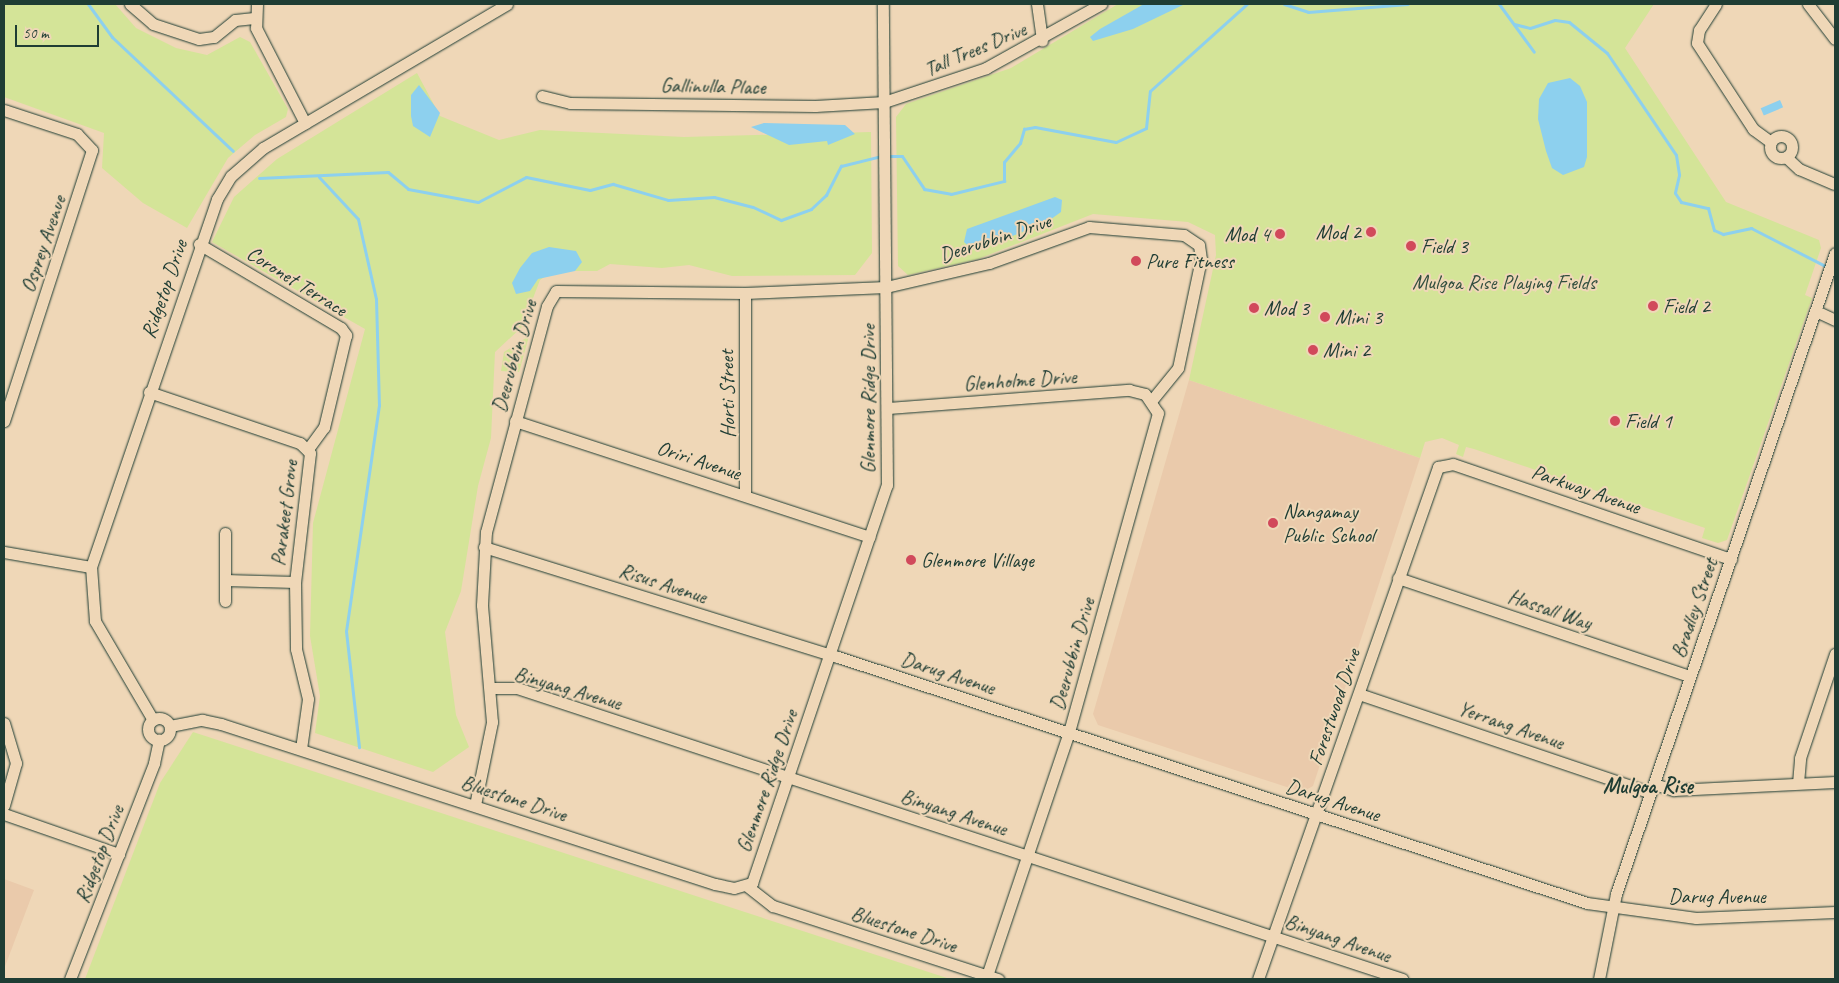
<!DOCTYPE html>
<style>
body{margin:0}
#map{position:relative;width:1839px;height:983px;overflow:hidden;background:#efd7b7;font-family:Caveat,sans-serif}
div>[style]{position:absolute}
.built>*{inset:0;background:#eacaab}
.green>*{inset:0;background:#d4e498}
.water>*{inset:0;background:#8dd0ee;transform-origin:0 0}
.stream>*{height:3px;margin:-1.5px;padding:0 1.5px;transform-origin:1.5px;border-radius:1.5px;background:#8dd0ee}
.roads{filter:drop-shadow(0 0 1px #1f3d34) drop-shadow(0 0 1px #1f3d34)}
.minor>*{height:11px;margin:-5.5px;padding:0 5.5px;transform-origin:5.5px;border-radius:5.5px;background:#efd7b7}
.minor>.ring{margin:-5.5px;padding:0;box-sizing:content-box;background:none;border:11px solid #efd7b7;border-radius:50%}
.dots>*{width:14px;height:14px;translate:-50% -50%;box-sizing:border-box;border:2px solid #efd7b7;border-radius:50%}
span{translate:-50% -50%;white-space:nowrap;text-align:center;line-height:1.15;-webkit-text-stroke:4px #efd7b7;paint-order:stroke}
.street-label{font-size:21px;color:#1f3d34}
.poi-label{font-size:21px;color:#1f3d34}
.right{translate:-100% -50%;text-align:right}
.left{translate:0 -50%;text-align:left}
.park-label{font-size:21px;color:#314e3e}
.neighbourhood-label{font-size:22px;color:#1f3d34;font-weight:700}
.frame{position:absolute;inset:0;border:5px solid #1f3d34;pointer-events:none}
.scale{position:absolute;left:15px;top:25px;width:84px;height:22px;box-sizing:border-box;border:2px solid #1f3d34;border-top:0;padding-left:6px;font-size:15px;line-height:18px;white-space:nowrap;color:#1f3d34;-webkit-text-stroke:4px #efd7b7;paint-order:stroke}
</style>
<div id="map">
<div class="built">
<div style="clip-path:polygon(1189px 380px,1420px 458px,1313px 786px,1302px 792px,1098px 725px,1093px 714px)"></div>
<div style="clip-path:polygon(4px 879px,34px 890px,4px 969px)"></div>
</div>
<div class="green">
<div style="clip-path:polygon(4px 4px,115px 4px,136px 28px,176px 48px,207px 55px,240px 37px,250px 42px,288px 109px,286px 117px,255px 135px,228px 158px,187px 228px,143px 203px,102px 168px,104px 133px,4px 97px)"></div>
<div style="clip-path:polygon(1118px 4px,1654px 4px,1625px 48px,1726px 202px,1819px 240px,1821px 248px,1805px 295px,1812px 298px,1727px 540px,1718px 543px,1702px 538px,1705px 528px,1474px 449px,1466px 447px,1463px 457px,1456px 454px,1459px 445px,1442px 438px,1425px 442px,1420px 458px,1189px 380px,1216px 255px,1215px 235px,1188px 222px,1093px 214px,978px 259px,908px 275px,898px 266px,896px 117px,906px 104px,1011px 68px)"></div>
<div style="clip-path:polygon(417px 73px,440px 116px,499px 140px,540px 130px,684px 137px,871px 132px,872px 253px,855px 275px,732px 276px,689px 265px,662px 268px,610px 264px,597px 271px,553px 271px,540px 280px,522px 327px,495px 352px,491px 438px,478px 486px,461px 591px,445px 632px,456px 715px,469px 747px,433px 772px,315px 733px,320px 696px,310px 636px,313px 523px,365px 329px,212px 242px,234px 197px,277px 159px)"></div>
<div style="clip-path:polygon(529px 336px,519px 372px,501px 371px,504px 352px)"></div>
<div style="clip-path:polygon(193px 732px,950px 979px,85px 979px,160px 783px)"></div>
</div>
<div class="water">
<div style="clip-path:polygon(1144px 4px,1185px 4px,1133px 29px,1093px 41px,1090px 37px,1100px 29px)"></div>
<div style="clip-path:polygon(1570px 78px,1580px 86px,1587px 102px,1587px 157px,1584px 167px,1563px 175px,1552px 168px,1546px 151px,1538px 119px,1539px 99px,1548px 83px)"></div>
<div style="clip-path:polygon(419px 85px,440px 113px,430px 137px,413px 126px,411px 116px,411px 95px)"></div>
<div style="left:1780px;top:100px;width:8px;height:21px;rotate:67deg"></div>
<div style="clip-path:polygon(764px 123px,845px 125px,855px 134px,828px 145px,827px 141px,789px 145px,751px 127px)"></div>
<div style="clip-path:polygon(1055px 197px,1062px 200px,1061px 212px,1047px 222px,985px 247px,972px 249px,964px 242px,967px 229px)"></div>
<div style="clip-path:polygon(549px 247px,576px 251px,582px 262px,575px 271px,538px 279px,530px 291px,516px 294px,512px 283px,520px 268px,532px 253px)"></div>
</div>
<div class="stream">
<div style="left:88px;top:4px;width:41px;rotate:54deg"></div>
<div style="left:112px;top:37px;width:166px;rotate:43.3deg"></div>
<div style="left:1284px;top:4px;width:25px;rotate:18deg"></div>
<div style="left:1308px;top:12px;width:100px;rotate:-4.6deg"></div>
<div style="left:1499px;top:4px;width:59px;rotate:53.9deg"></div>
<div style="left:1514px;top:24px;width:16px;rotate:14deg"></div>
<div style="left:1530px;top:28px;width:26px;rotate:-18deg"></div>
<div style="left:1555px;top:20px;width:14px;rotate:8deg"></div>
<div style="left:1569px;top:22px;width:49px;rotate:39.2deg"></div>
<div style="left:1607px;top:53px;width:123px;rotate:55.9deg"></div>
<div style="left:1676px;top:155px;width:20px;rotate:81deg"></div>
<div style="left:1679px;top:175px;width:18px;rotate:103deg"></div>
<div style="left:1675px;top:193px;width:11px;rotate:56deg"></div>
<div style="left:1681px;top:202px;width:28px;rotate:13deg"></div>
<div style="left:1708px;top:208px;width:23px;rotate:75deg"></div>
<div style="left:1714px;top:230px;width:10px;rotate:24deg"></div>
<div style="left:1723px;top:234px;width:29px;rotate:-12deg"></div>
<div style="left:1751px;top:228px;width:94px;rotate:27.1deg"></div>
<div style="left:887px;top:156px;width:15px"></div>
<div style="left:902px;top:156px;width:40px;rotate:56deg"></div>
<div style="left:924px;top:189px;width:27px;rotate:10deg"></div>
<div style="left:951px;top:194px;width:55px;rotate:-13.8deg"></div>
<div style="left:1004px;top:181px;width:19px;rotate:-90deg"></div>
<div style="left:1004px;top:162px;width:25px;rotate:-50deg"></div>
<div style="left:1020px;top:143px;width:15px;rotate:-74deg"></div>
<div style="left:1024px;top:129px;width:11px;rotate:-10deg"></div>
<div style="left:1035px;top:127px;width:82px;rotate:10.5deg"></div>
<div style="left:1116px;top:142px;width:33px;rotate:-25deg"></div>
<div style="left:1146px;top:128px;width:37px;rotate:-84deg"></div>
<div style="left:1150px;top:91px;width:130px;rotate:-41.9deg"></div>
<div style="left:319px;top:177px;width:57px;rotate:47.1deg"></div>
<div style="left:358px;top:219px;width:82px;rotate:77.3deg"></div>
<div style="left:376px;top:299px;width:106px;rotate:88.4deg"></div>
<div style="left:379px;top:405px;width:228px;rotate:98.3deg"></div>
<div style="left:346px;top:631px;width:117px;rotate:83.6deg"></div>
<div style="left:259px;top:178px;width:129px;rotate:-2.7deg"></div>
<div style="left:388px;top:172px;width:26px;rotate:40deg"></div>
<div style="left:408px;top:189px;width:71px;rotate:10.5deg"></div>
<div style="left:478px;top:202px;width:54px;rotate:-27.5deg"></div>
<div style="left:526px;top:177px;width:65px;rotate:11.5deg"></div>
<div style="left:590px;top:190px;width:24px;rotate:-15deg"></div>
<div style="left:613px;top:184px;width:57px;rotate:16.2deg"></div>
<div style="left:668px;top:200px;width:46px;rotate:-3.7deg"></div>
<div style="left:714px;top:197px;width:40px;rotate:14.4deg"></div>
<div style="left:753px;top:207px;width:31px;rotate:25deg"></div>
<div style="left:781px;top:220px;width:32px;rotate:-20deg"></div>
<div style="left:811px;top:209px;width:21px;rotate:-43deg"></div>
<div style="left:826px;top:195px;width:33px;rotate:-63deg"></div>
<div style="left:841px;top:166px;width:41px;rotate:-14deg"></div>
</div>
<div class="roads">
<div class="minor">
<div style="left:130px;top:4px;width:30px;rotate:41deg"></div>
<div style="left:153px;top:24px;width:48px;rotate:18.1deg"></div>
<div style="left:199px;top:39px;width:15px;rotate:-8deg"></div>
<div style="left:214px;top:37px;width:27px;rotate:-39deg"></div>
<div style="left:235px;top:20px;width:19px;rotate:-6deg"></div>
<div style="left:257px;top:4px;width:24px;rotate:92deg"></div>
<div style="left:256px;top:28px;width:107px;rotate:62.7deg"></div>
<div style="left:1037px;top:4px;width:37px;rotate:82deg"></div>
<div style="left:1716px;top:4px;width:31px;rotate:123deg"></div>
<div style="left:1699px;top:30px;width:13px;rotate:99deg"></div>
<div style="left:1697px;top:43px;width:103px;rotate:56.9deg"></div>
<div style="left:1753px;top:129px;width:22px;rotate:36deg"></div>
<div style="left:1808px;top:4px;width:44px;rotate:52.4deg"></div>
<div style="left:542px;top:96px;width:29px;rotate:14deg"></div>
<div style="left:570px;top:103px;width:245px;rotate:0.7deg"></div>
<div style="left:815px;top:106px;width:69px;rotate:-3.3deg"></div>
<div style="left:884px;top:102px;width:108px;rotate:-18.4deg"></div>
<div style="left:986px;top:68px;width:132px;rotate:-29.1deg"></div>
<div style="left:4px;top:110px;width:77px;rotate:18.2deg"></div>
<div style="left:77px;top:134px;width:22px;rotate:47deg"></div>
<div style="left:92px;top:150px;width:285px;rotate:108deg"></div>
<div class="ring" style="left:1770px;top:136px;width:11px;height:11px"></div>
<div style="left:1786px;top:157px;width:18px;rotate:43deg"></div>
<div style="left:1799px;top:169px;width:38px;rotate:23deg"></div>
<div style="left:199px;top:244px;width:165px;rotate:30.6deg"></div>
<div style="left:341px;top:328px;width:9px;rotate:54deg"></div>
<div style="left:346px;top:335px;width:95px;rotate:103.4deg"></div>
<div style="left:324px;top:427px;width:27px;rotate:126deg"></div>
<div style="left:745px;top:293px;width:201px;rotate:90deg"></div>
<div style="left:1816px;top:311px;width:21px;rotate:25deg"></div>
<div style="left:149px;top:392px;width:159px;rotate:18.7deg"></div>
<div style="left:300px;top:443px;width:14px;rotate:45deg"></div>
<div style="left:310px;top:453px;width:130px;rotate:96.6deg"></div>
<div style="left:295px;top:582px;width:67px;rotate:89.1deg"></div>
<div style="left:296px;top:649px;width:51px;rotate:76.5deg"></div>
<div style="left:308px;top:699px;width:50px;rotate:98deg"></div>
<div style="left:888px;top:408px;width:242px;rotate:-4.3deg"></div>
<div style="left:1129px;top:390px;width:16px;rotate:14deg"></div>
<div style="left:1145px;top:394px;width:23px;rotate:56deg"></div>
<div style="left:1158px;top:413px;width:331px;rotate:105.6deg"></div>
<div style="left:1069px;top:732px;width:257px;rotate:108.6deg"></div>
<div style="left:515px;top:421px;width:373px;rotate:18.1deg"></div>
<div style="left:484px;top:547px;width:371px;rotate:17.3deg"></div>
<div style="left:838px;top:657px;width:788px;rotate:18.18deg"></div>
<div style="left:1587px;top:903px;width:110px;rotate:7.8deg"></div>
<div style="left:1696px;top:918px;width:139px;rotate:-2.5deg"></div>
<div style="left:4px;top:552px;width:88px;rotate:9.8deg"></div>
<div style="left:1398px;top:578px;width:308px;rotate:18.6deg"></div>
<div style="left:225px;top:580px;width:70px;rotate:1.6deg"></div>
<div style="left:225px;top:601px;width:68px;rotate:-90deg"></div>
<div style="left:492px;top:688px;width:25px"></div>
<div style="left:517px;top:688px;width:932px;rotate:18.2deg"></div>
<div style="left:1359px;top:694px;width:308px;rotate:18.7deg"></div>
<div class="ring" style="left:148px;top:718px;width:11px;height:11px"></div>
<div style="left:153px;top:720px;width:115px;rotate:-120.4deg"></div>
<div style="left:95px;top:621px;width:54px;rotate:-94.2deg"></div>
<div style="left:91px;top:567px;width:389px;rotate:-71.1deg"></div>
<div style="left:217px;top:199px;width:27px;rotate:-59deg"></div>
<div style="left:231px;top:176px;width:43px;rotate:-41.2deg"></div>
<div style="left:263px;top:148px;width:283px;rotate:-30.5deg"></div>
<div style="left:4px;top:723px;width:42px;rotate:73.3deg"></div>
<div style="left:16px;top:763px;width:44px;rotate:105.9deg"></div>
<div style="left:170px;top:726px;width:33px;rotate:-11deg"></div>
<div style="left:202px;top:720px;width:19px;rotate:12deg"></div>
<div style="left:221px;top:724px;width:519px;rotate:17.95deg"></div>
<div style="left:715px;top:884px;width:19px;rotate:12deg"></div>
<div style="left:734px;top:888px;width:19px;rotate:-16deg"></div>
<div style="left:752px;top:883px;width:420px;rotate:-71.3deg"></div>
<div style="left:887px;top:485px;width:481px;rotate:-90.5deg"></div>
<div style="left:1798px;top:783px;width:25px;rotate:-85deg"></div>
<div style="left:1800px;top:758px;width:110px;rotate:-71.4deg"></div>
<div style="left:1654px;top:784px;width:21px;rotate:17deg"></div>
<div style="left:1674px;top:790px;width:161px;rotate:-2.8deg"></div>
<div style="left:475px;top:805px;width:85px;rotate:-78.4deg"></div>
<div style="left:492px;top:722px;width:117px;rotate:-94.9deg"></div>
<div style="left:482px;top:605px;width:73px;rotate:-86.9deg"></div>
<div style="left:486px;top:532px;width:234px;rotate:-74.9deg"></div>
<div style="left:547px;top:306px;width:17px;rotate:-59deg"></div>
<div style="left:556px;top:291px;width:189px;rotate:0.6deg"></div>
<div style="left:745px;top:293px;width:141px;rotate:-2.4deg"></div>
<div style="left:886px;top:287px;width:106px;rotate:-13.1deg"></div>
<div style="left:989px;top:263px;width:106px;rotate:-19.8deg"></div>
<div style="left:1089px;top:227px;width:95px;rotate:4.8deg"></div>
<div style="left:1184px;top:235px;width:18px;rotate:34deg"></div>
<div style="left:1199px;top:245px;width:14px;rotate:82deg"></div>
<div style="left:1201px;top:259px;width:111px;rotate:101.9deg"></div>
<div style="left:1178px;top:368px;width:41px;rotate:129.1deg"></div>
<div style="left:4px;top:814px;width:122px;rotate:19.2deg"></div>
<div style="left:747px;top:886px;width:33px;rotate:38deg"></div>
<div style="left:773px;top:906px;width:237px;rotate:18deg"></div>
<div style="left:70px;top:979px;width:232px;rotate:-68.7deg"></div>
<div style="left:154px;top:763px;width:24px;rotate:-78deg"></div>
<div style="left:1258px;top:979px;width:543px;rotate:-70.63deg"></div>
<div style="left:1438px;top:467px;width:15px;rotate:-11deg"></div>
<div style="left:1453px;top:464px;width:294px;rotate:18.9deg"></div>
<div style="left:1599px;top:979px;width:87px;rotate:-78.7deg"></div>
<div style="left:1616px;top:894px;width:677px;rotate:-71.14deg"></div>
</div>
</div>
<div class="dots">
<div style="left:1371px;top:232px;background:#d1495b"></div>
<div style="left:1280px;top:234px;background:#d1495b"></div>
<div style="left:1411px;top:246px;background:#d1495b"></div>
<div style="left:1136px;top:261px;background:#d1495b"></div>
<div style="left:1653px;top:306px;background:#d1495b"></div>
<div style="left:1254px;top:308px;background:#d1495b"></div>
<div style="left:1325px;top:317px;background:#d1495b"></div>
<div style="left:1313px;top:350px;background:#d1495b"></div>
<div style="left:1615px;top:421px;background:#d1495b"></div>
<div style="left:1273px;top:523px;background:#d1495b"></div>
<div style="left:911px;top:560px;background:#d1495b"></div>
</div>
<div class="street-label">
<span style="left:975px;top:49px;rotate:-23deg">Tall Trees Drive</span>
<span style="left:713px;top:86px;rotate:1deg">Gallinulla Place</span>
<span style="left:995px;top:238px;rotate:-18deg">Deerubbin Drive</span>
<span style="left:43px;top:244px;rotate:-71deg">Osprey Avenue</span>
<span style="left:297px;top:281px;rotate:32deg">Coronet Terrace</span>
<span style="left:164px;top:289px;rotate:-71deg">Ridgetop Drive</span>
<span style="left:514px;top:356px;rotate:-74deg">Deerubbin Drive</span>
<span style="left:1020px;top:380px;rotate:-4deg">Glenholme Drive</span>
<span style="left:727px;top:394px;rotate:-91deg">Horti Street</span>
<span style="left:868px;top:399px;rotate:-90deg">Glenmore Ridge Drive</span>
<span style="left:699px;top:460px;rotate:18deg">Oriri Avenue</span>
<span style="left:1586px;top:489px;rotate:19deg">Parkway Avenue</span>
<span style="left:284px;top:513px;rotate:-83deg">Parakeet Grove</span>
<span style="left:663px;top:583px;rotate:18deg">Risus Avenue</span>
<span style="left:1694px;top:608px;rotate:-71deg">Bradley Street</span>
<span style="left:1550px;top:609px;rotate:19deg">Hassall Way</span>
<span style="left:1072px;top:654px;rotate:-74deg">Deerubbin Drive</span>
<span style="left:948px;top:673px;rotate:18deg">Darug Avenue</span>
<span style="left:568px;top:688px;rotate:16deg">Binyang Avenue</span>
<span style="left:1334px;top:707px;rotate:-71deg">Forestwood Drive</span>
<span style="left:1511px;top:725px;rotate:19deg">Yerrang Avenue</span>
<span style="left:767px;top:781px;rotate:-71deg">Glenmore Ridge Drive</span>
<span style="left:514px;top:798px;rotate:18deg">Bluestone Drive</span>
<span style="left:1333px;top:800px;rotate:18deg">Darug Avenue</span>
<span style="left:954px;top:812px;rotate:18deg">Binyang Avenue</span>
<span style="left:99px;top:854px;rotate:-69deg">Ridgetop Drive</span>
<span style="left:1717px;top:896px">Darug Avenue</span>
<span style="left:904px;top:929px;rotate:18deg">Bluestone Drive</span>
<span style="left:1338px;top:938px;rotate:19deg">Binyang Avenue</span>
</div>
<div class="poi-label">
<span class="right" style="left:1361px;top:232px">Mod 2</span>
<span class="right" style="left:1270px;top:234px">Mod 4</span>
<span class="left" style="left:1421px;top:246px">Field 3</span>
<span class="left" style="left:1146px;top:261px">Pure Fitness</span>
<span class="left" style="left:1663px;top:306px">Field 2</span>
<span class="left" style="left:1264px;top:308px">Mod 3</span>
<span class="left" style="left:1335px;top:317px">Mini 3</span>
<span class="left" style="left:1323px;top:350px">Mini 2</span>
<span class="left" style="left:1625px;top:421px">Field 1</span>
<span class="left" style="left:1283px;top:523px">Nangamay<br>Public School</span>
<span class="left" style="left:921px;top:560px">Glenmore Village</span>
</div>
<div class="park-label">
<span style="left:1504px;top:282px">Mulgoa Rise Playing Fields</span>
</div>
<div class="neighbourhood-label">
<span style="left:1648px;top:787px">Mulgoa Rise</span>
</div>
<div class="frame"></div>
<div class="scale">50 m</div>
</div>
